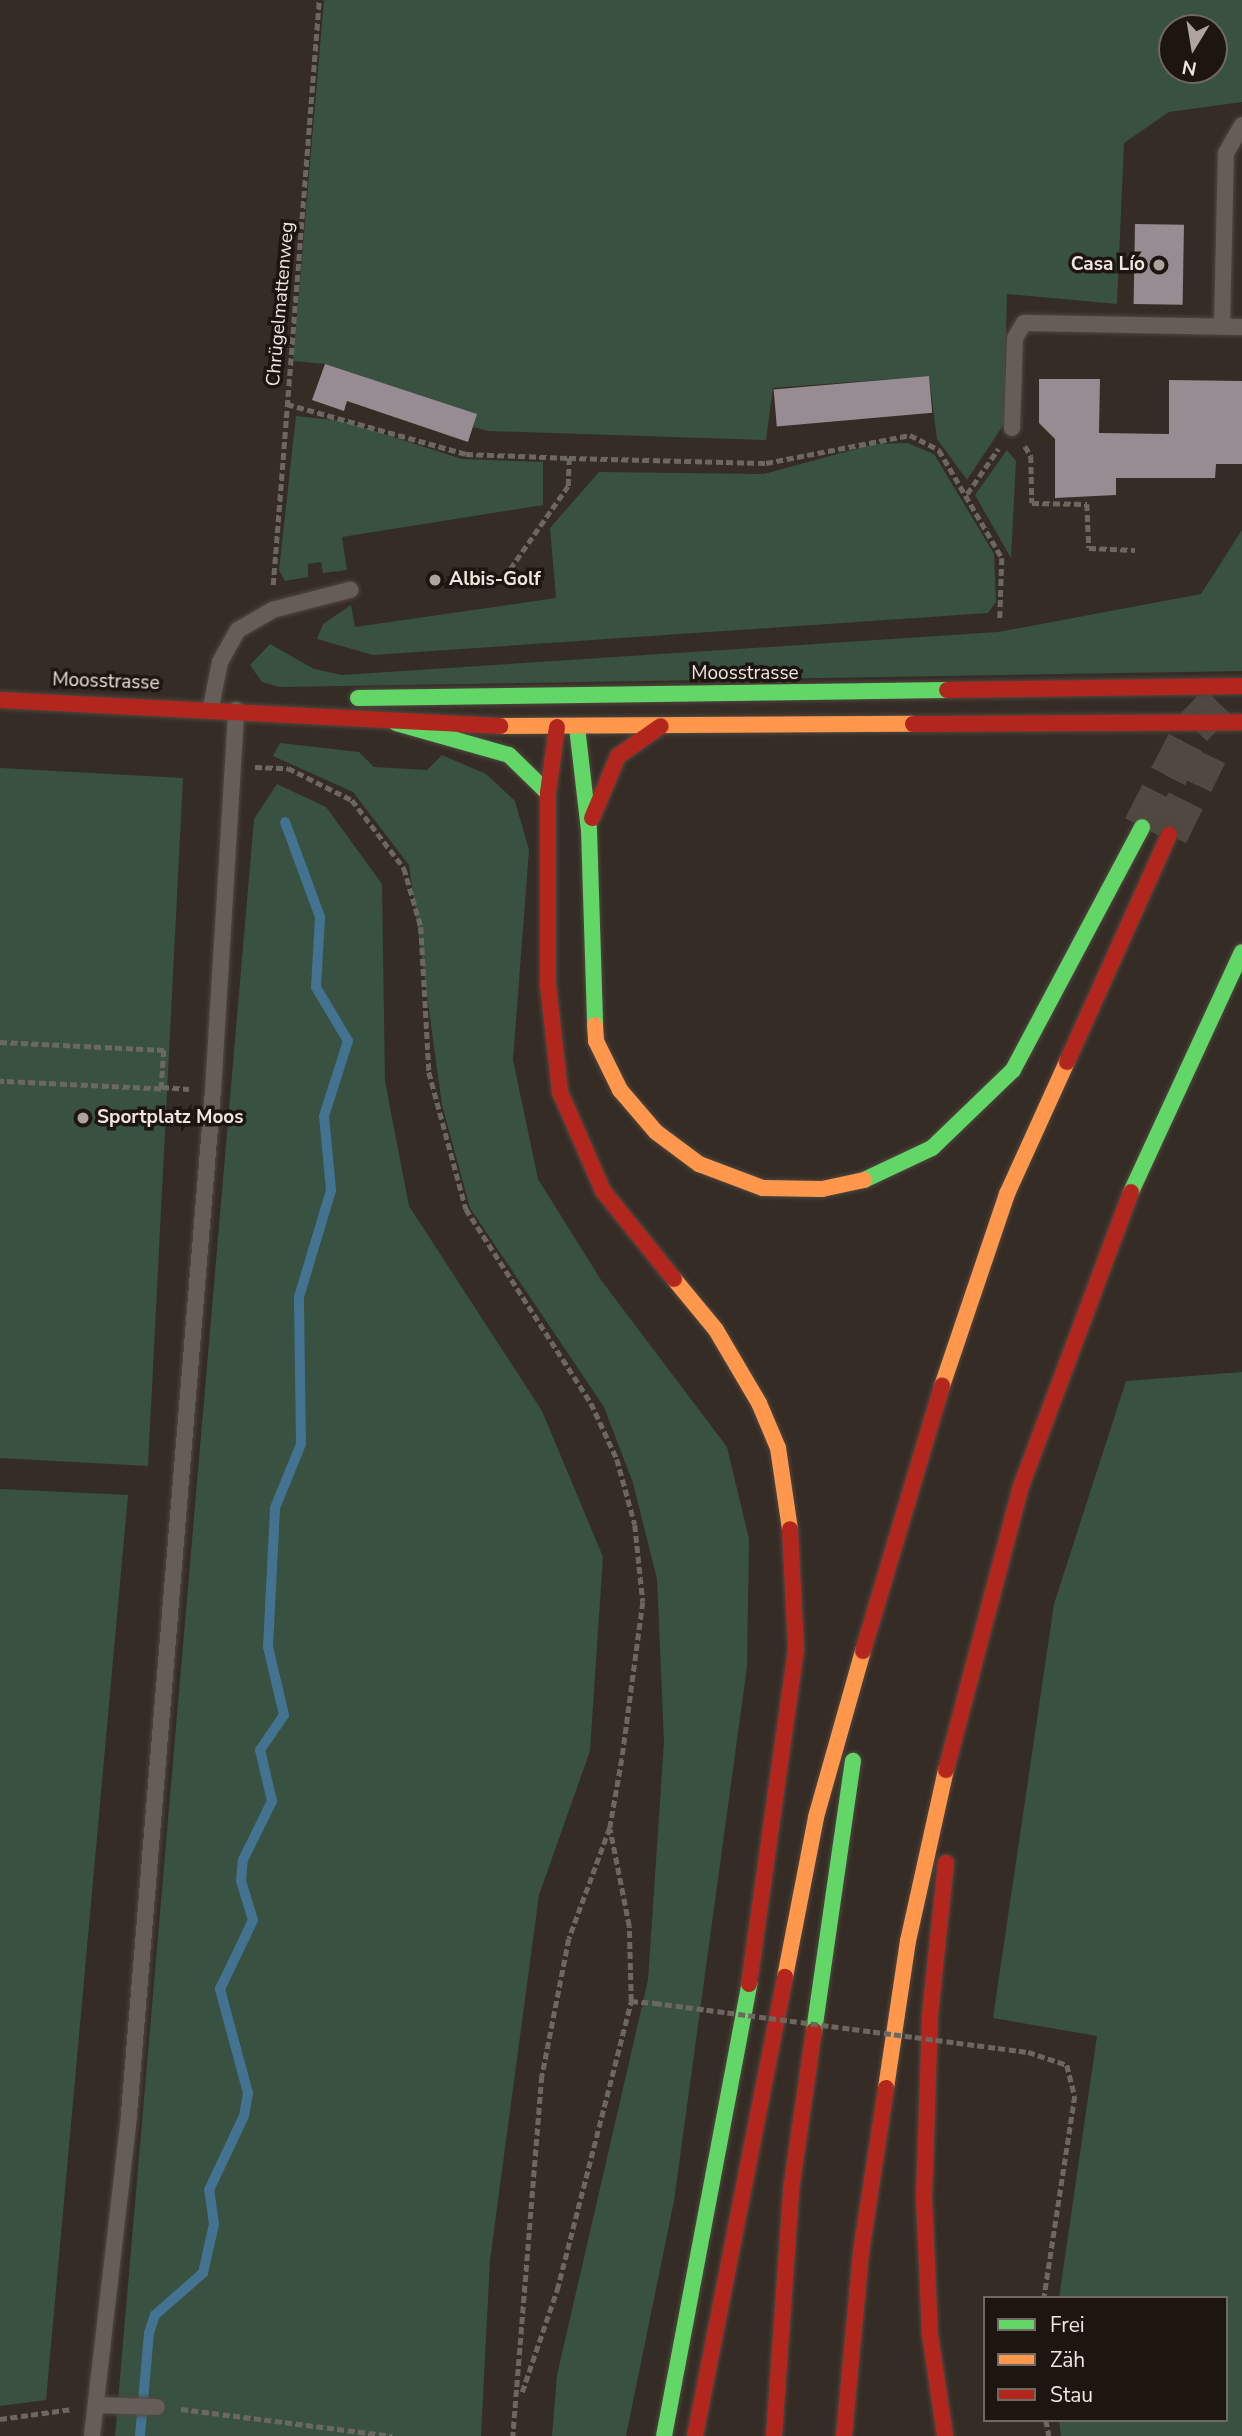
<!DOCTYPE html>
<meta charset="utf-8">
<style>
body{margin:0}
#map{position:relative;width:1242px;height:2436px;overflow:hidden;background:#352c25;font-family:"Nunito Sans",sans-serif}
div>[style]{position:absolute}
.green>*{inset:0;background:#385141}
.stream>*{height:10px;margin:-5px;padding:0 5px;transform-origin:5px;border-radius:5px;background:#447291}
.building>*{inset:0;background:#978c91;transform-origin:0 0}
.highway-tunnel>*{height:38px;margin-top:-19px;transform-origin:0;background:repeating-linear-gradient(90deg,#514841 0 38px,transparent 0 57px)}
.path>*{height:4.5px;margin-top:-2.25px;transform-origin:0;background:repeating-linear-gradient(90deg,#6d6761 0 7px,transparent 0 10.5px)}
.roads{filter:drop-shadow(0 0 2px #4f4740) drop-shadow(0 0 2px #4f4740)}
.lane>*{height:16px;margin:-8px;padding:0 8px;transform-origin:8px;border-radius:8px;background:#655d57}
.fast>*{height:16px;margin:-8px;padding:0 8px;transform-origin:8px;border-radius:8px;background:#63d668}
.slow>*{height:16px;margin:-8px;padding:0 8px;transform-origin:8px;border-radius:8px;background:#ff974d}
.jam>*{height:16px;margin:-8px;padding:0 8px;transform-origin:8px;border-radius:8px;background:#b3261e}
.path-bridge>*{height:4.5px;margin-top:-2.25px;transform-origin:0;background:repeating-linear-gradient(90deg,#6d6761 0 7px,transparent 0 10.5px)}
.dots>*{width:19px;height:19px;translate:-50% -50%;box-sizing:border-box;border:4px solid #1d1510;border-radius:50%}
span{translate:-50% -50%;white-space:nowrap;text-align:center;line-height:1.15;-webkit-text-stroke:7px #1d1510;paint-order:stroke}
.poi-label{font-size:19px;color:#f1e5dd;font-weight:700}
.right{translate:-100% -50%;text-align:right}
.left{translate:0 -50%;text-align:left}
.street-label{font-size:19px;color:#f1e5dd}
.legend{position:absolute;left:983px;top:2296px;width:245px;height:126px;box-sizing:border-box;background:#1d1510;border:2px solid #726862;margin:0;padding:9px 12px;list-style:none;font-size:21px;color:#f1e5dd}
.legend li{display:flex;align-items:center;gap:14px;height:35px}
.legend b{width:35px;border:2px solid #726862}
.north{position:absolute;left:1158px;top:14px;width:70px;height:70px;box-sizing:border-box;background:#1d1510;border:2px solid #726862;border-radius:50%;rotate:191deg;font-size:19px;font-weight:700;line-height:28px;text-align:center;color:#f1e5dd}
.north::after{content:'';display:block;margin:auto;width:24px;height:32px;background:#afa49d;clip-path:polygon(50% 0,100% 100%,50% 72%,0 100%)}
</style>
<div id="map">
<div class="green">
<div style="clip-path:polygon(evenodd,324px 0,1242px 0,1242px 102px,1169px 112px,1124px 143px,1117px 304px,1007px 294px,1004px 424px,967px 480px,937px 439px,929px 376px,773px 388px,766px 440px,489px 431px,473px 427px,476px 414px,325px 364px,293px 361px,324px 0,1172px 28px,1214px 28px,1214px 70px,1172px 70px,1172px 28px)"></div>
<div style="clip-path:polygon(296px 416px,343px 421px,462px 459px,543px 462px,543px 505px,342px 537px,347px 570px,323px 573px,321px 562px,308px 564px,308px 577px,285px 581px,279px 570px)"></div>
<div style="clip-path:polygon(907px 443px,934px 454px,994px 554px,996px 602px,988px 613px,373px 655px,317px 639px,323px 624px,351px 605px,355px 627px,556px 598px,550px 528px,599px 472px,764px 474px,874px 444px)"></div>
<div style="clip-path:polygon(1007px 450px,1016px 461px,1011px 558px,975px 495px)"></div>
<div style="clip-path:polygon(1242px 530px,1242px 671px,279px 687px,262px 682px,250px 665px,270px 644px,314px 669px,342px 675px,998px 632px,1201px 594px)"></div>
<div style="clip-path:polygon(280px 743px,359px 752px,374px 767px,427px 770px,442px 755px,486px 774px,515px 801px,529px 850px,513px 1060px,538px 1179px,601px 1280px,727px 1447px,749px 1539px,747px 1667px,674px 2201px,626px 2436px,552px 2436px,557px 2375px,648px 1980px,664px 1742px,657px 1579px,633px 1483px,604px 1407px,470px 1208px,442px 1105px,409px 865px,353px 792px,273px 756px)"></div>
<div style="clip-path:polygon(0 768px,183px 778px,148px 1466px,0 1458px)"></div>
<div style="clip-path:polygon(277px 784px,326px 807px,382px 884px,385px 1081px,409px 1206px,542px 1411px,603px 1557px,590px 1751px,539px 1895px,490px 2260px,481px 2436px,115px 2436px,254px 819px)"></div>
<div style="clip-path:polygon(1242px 1372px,1242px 2436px,1061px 2436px,1059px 2420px,1226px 2420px,1226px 2298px,1059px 2298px,1097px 2036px,993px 2018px,1054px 1604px,1126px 1381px)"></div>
<div style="clip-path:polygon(0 1489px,128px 1495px,46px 2400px,0 2406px)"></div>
</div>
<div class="stream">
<div style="left:140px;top:2436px;width:103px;rotate:-85deg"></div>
<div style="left:149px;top:2333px;width:19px;rotate:-72deg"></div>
<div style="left:155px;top:2315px;width:64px;rotate:-41.2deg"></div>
<div style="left:203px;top:2273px;width:50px;rotate:-77.3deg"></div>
<div style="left:214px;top:2224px;width:34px;rotate:-98deg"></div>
<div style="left:209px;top:2190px;width:82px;rotate:-64.7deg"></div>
<div style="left:244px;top:2116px;width:23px;rotate:-80deg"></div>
<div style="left:248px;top:2093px;width:108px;rotate:-105.1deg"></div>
<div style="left:220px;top:1989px;width:76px;rotate:-64.4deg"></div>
<div style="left:253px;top:1920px;width:41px;rotate:-107.1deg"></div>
<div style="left:241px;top:1881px;width:21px;rotate:-85deg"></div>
<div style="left:243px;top:1860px;width:66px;rotate:-63.8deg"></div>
<div style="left:272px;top:1801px;width:52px;rotate:-103.2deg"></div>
<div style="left:260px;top:1750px;width:42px;rotate:-55.6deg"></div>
<div style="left:284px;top:1715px;width:70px;rotate:-103.2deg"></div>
<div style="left:268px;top:1647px;width:139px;rotate:-87.1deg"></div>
<div style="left:275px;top:1508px;width:69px;rotate:-67.9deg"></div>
<div style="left:301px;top:1444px;width:147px;rotate:-90.8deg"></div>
<div style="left:299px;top:1297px;width:112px;rotate:-73.3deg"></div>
<div style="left:331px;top:1190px;width:74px;rotate:-95.4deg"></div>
<div style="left:324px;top:1116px;width:79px;rotate:-72.3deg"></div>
<div style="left:348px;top:1041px;width:63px;rotate:-120.7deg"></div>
<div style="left:316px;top:987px;width:70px;rotate:-86.7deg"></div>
<div style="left:320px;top:917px;width:101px;rotate:-110.2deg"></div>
</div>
<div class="building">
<div style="left:1135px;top:224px;width:49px;height:80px;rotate:1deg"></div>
<div style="clip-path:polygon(325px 364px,477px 414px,468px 442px,347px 401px,344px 411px,312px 400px)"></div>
<div style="left:929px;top:376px;width:37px;height:156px;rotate:85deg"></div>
<div style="clip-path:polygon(1039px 379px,1100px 379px,1099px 433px,1169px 434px,1169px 380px,1242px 381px,1242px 464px,1216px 464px,1215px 478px,1116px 478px,1116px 495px,1055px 498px,1055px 439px,1039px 423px)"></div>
</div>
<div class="highway-tunnel">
<div style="left:1142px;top:827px;width:111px;rotate:-62.7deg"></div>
<div style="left:1193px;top:728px;width:36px;rotate:-46deg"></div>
<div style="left:1169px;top:835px;width:89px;rotate:-64deg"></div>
</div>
<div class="path">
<div style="left:287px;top:404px;width:186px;rotate:15.6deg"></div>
<div style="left:466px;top:454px;width:103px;rotate:2.2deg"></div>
<div style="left:1025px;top:446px;width:12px;rotate:59deg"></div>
<div style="left:1031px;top:456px;width:47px;rotate:88.8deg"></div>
<div style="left:1032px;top:503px;width:55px;rotate:1deg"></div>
<div style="left:1087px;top:504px;width:44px;rotate:87.4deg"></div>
<div style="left:1089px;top:548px;width:46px;rotate:2.5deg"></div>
<div style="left:967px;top:494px;width:55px;rotate:-55.4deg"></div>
<div style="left:510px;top:569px;width:101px;rotate:-55.1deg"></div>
<div style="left:568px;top:486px;width:28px;rotate:-88deg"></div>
<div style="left:569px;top:458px;width:197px;rotate:1.5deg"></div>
<div style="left:766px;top:463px;width:147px;rotate:-11deg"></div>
<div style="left:910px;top:435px;width:33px;rotate:27deg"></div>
<div style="left:939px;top:450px;width:125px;rotate:59.7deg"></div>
<div style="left:1002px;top:558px;width:61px;rotate:91.9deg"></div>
<div style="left:273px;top:585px;width:587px;rotate:-85.5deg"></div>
<div style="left:255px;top:767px;width:33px;rotate:2deg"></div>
<div style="left:288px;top:768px;width:72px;rotate:26.6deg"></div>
<div style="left:352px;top:800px;width:86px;rotate:52.6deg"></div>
<div style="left:404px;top:868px;width:61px;rotate:73.9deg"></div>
<div style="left:421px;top:927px;width:145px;rotate:86.8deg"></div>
<div style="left:429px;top:1072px;width:142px;rotate:74.9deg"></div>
<div style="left:466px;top:1209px;width:231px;rotate:57.2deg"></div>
<div style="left:591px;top:1403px;width:62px;rotate:65.1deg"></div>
<div style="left:617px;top:1459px;width:68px;rotate:74.7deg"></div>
<div style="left:635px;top:1525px;width:77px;rotate:84.1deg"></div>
<div style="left:643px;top:1602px;width:158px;rotate:97.6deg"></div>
<div style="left:622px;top:1759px;width:70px;rotate:99.9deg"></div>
<div style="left:610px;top:1828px;width:118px;rotate:110.3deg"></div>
<div style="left:569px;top:1939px;width:140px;rotate:101.1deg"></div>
<div style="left:542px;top:2076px;width:361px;rotate:94.6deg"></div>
<div style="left:0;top:1042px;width:164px;rotate:2.8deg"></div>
<div style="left:164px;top:1050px;width:39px;rotate:94deg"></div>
<div style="left:161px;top:1089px;width:161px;rotate:-177.2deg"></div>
<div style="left:162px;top:1087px;width:27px;rotate:4deg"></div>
<div style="left:631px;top:2001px;width:24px;rotate:5deg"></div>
<div style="left:1028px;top:2052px;width:41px;rotate:18.4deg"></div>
<div style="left:1067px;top:2065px;width:32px;rotate:76deg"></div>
<div style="left:1075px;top:2096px;width:204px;rotate:98.7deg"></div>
<div style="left:522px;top:2392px;width:108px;rotate:-71.1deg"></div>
<div style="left:557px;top:2290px;width:298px;rotate:-75.6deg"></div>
<div style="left:631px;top:2001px;width:75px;rotate:-91.5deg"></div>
<div style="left:629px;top:1926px;width:98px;rotate:-101.2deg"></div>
<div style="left:181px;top:2409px;width:213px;rotate:7.3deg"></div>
<div style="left:0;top:2419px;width:73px;rotate:-7.9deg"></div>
<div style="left:1046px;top:2420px;width:16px;rotate:79deg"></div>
</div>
<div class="roads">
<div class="lane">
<div style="left:1222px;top:326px;width:173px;rotate:-88.7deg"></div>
<div style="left:1226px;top:153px;width:32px;rotate:-60deg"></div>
<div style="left:1012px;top:428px;width:90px;rotate:-88.1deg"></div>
<div style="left:1015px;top:338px;width:17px;rotate:-59deg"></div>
<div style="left:1024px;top:323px;width:218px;rotate:1.1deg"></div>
<div style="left:211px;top:707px;width:46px;rotate:-78.7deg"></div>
<div style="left:220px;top:662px;width:37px;rotate:-61deg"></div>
<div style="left:238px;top:630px;width:39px;rotate:-30deg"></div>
<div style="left:272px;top:610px;width:81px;rotate:-14.4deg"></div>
<div style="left:96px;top:2405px;width:61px;rotate:1.9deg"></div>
<div style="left:92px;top:2436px;width:324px;rotate:-83.4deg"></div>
<div style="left:129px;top:2114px;width:1026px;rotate:-85.31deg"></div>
<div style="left:213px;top:1091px;width:382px;rotate:-86.5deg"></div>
</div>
<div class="fast">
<div style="left:358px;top:698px;width:589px;rotate:-0.78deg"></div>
<div style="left:396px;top:723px;width:117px;rotate:15.8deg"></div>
<div style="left:509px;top:755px;width:54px;rotate:44.3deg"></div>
<div style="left:577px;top:727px;width:104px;rotate:83.4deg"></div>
<div style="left:589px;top:830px;width:195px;rotate:88.2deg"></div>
<div style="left:864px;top:1180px;width:75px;rotate:-25.2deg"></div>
<div style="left:932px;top:1148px;width:112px;rotate:-43.9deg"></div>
<div style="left:1013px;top:1070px;width:275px;rotate:-62deg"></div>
<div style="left:1131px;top:1192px;width:264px;rotate:-65.2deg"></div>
<div style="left:814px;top:2031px;width:273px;rotate:-81.8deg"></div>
<div style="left:664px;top:2436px;width:460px;rotate:-79.3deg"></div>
</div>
<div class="slow">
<div style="left:500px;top:726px;width:413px;rotate:-0.3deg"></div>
<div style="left:595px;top:1025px;width:16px;rotate:86deg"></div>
<div style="left:596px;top:1041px;width:55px;rotate:63.9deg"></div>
<div style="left:620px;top:1090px;width:55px;rotate:49.4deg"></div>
<div style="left:656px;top:1132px;width:54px;rotate:36.7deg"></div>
<div style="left:699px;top:1164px;width:68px;rotate:20.6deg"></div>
<div style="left:763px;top:1188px;width:59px;rotate:1deg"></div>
<div style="left:822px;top:1189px;width:43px;rotate:-12.1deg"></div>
<div style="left:674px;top:1279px;width:66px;rotate:50.5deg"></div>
<div style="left:716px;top:1330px;width:85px;rotate:59.5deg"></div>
<div style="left:759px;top:1403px;width:49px;rotate:67.1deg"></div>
<div style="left:778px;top:1448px;width:82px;rotate:81.6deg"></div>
<div style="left:942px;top:1386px;width:203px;rotate:-71.3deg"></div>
<div style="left:1007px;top:1194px;width:145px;rotate:-65.6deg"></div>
<div style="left:785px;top:1977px;width:163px;rotate:-79deg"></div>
<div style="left:816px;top:1817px;width:173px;rotate:-74.2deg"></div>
<div style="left:886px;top:2088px;width:149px;rotate:-81.5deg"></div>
<div style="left:908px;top:1941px;width:175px;rotate:-77.5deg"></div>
</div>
<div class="jam">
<div style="left:947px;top:690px;width:295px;rotate:-0.8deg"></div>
<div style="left:0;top:700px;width:501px;rotate:2.98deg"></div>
<div style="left:913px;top:724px;width:329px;rotate:-0.3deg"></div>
<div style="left:557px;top:727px;width:67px;rotate:97.8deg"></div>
<div style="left:548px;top:793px;width:192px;rotate:90deg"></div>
<div style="left:548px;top:985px;width:108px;rotate:83.6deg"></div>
<div style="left:560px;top:1092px;width:108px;rotate:66.5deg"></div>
<div style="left:603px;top:1191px;width:113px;rotate:51.1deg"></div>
<div style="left:592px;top:818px;width:67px;rotate:-67.2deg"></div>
<div style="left:618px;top:756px;width:52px;rotate:-34.9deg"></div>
<div style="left:1067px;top:1062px;width:249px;rotate:-65.8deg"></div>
<div style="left:863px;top:1651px;width:277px;rotate:-73.4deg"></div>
<div style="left:946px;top:1770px;width:291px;rotate:-75.2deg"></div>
<div style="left:1020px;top:1489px;width:317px;rotate:-69.5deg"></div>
<div style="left:749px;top:1984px;width:339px;rotate:-82deg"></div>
<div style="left:796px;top:1648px;width:119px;rotate:-92.9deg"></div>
<div style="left:695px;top:2436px;width:468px;rotate:-78.9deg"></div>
<div style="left:774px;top:2436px;width:247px;rotate:-86deg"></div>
<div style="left:791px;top:2190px;width:161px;rotate:-81.8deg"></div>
<div style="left:844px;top:2436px;width:185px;rotate:-84.7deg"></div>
<div style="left:861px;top:2252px;width:166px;rotate:-81.3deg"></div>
<div style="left:945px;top:2436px;width:102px;rotate:-98.4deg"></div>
<div style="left:930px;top:2335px;width:137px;rotate:-92.5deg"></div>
<div style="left:924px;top:2198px;width:183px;rotate:-88.1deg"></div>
<div style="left:930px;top:2015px;width:153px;rotate:-84deg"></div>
</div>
</div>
<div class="path-bridge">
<div style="left:655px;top:2003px;width:376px;rotate:7.5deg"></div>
</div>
<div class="dots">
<div style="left:1159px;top:265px;background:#afa49d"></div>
<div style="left:435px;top:580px;background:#afa49d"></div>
<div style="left:83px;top:1118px;background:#afa49d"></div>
</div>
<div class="poi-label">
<span class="right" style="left:1145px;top:265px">Casa Lío</span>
<span class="left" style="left:449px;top:580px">Albis-Golf</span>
<span class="left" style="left:97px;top:1118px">Sportplatz Moos</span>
</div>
<div class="street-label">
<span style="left:281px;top:304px;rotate:-85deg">Chrügelmattenweg</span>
<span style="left:745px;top:674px">Moosstrasse</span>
<span style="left:106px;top:682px;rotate:2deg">Moosstrasse</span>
</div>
<ul class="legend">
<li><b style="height:9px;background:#63d668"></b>Frei</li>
<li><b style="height:9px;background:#ff974d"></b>Zäh</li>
<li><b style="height:9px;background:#b3261e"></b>Stau</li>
</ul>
<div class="north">N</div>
</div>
